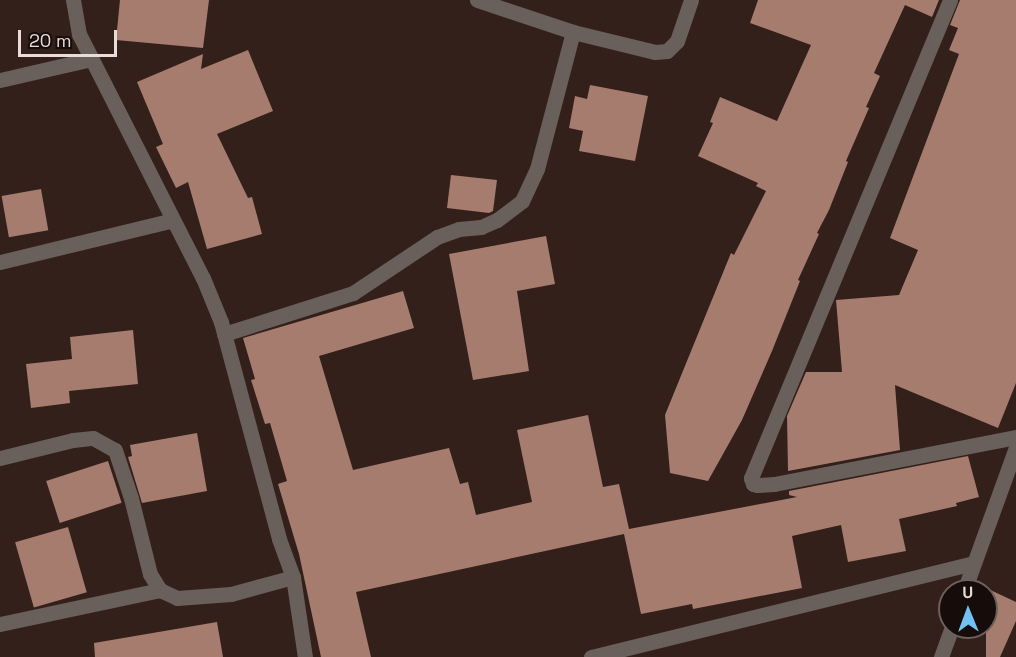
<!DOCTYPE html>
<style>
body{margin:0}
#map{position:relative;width:1016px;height:657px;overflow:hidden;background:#34201a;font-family:"Space Grotesk",sans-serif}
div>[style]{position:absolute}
.building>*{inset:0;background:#a67c6e;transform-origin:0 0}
.lane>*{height:15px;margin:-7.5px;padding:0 7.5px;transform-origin:7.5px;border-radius:7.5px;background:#695f5b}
.street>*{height:15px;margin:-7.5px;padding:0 7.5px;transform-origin:7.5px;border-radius:7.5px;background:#695f5b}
span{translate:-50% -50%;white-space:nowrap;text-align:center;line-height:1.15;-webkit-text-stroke:6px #160d0a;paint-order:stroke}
.north{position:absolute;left:938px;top:579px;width:60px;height:60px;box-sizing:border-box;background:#160d0a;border:2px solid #6b605c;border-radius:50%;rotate:359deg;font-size:16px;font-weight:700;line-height:24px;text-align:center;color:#eadcd8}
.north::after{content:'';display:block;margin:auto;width:21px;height:27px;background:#72c1f5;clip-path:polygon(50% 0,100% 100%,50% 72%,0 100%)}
.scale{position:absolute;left:18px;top:30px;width:99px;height:27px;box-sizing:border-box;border:3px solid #eadcd8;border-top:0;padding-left:8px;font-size:18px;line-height:21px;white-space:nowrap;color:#eadcd8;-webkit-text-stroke:4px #160d0a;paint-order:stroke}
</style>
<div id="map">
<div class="building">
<div style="clip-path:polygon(120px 0,209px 0,203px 48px,116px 40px)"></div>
<div style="clip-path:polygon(758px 0,939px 0,932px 17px,905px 5px,874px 73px,880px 76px,866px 107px,869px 108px,846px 161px,848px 162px,829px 210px,817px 233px,819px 234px,798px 280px,800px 281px,772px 351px,742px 420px,708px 481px,670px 473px,665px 415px,731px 253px,734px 255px,766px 191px,756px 186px,758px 183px,698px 156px,713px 123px,710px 122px,720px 97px,777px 121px,811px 45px,750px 23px)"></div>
<div style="clip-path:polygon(960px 0,1016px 0,1016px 383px,998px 428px,895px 385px,900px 450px,788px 471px,787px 416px,806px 372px,842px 372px,836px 300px,899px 295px,918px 250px,890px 238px,959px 54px,949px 50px,958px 28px,950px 25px)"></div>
<div style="clip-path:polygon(248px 50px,273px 111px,217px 134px,248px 198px,252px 197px,262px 234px,207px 249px,188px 182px,176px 188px,156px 147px,163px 144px,137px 82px,203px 54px,201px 69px)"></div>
<div style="clip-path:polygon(590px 85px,648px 96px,635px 161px,579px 151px,583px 131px,569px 128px,575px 96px,587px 99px)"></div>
<div style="clip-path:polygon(451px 175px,497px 180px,493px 211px,489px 213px,447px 208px)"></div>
<div style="left:41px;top:189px;width:42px;height:40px;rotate:80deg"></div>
<div style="clip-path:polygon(546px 236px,555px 284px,517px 291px,529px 371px,473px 380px,449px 254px)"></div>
<div style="clip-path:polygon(403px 291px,414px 328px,319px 356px,353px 470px,449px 448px,460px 484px,468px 482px,476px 515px,532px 502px,517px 430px,588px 415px,603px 487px,619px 484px,629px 529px,797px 497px,789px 495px,789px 491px,968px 456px,979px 497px,956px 503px,957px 506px,899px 519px,906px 551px,848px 562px,841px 525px,792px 536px,802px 588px,693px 609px,692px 604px,641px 614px,624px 534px,356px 592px,371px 657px,321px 657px,299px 554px,278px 484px,287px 481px,270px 423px,265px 424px,251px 380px,255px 379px,243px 338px)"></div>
<div style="clip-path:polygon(133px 330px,138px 384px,69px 391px,70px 403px,31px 408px,26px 364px,72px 359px,70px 337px)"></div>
<div style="clip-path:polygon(197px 433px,207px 491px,142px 503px,128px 457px,132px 456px,130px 445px)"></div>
<div style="left:108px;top:461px;width:44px;height:65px;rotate:72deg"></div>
<div style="left:68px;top:527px;width:68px;height:55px;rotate:74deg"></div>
<div style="clip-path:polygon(986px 588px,1016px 602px,1016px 621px,1000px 657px,986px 657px)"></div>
<div style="clip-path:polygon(217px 622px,223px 657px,95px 657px,94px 643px)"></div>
</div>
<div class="lane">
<div style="left:0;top:80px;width:93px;rotate:-13deg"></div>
</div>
<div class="street">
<div style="left:73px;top:0;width:35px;rotate:80deg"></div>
<div style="left:79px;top:34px;width:274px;rotate:63.1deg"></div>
<div style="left:203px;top:278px;width:48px;rotate:67.8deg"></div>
<div style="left:221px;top:322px;width:225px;rotate:75deg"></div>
<div style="left:279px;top:539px;width:40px;rotate:69.8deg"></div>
<div style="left:293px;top:577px;width:81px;rotate:81.5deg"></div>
<div style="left:477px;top:0;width:101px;rotate:18.4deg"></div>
<div style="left:573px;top:32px;width:84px;rotate:13.7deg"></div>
<div style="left:655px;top:52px;width:12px;rotate:-5deg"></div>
<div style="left:667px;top:51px;width:14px;rotate:-45deg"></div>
<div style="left:677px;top:41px;width:43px;rotate:-71.1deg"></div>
<div style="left:950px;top:0;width:518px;rotate:112.6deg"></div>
<div style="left:751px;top:478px;width:6px;rotate:72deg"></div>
<div style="left:753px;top:484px;width:4px;rotate:14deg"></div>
<div style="left:757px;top:485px;width:17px;rotate:-3deg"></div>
<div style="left:774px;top:484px;width:247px;rotate:-11deg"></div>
<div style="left:0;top:262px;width:178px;rotate:-13.6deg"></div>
<div style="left:224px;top:334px;width:135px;rotate:-17.6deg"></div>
<div style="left:353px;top:293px;width:101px;rotate:-33.7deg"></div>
<div style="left:437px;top:237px;width:23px;rotate:-20deg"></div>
<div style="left:459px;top:229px;width:22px;rotate:-5deg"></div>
<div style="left:481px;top:227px;width:17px;rotate:-24deg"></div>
<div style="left:497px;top:220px;width:31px;rotate:-37deg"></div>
<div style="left:522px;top:201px;width:35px;rotate:-65deg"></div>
<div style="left:537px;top:169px;width:142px;rotate:-75.3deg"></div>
<div style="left:0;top:458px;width:75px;rotate:-13.9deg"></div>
<div style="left:73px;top:440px;width:20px;rotate:-6deg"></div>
<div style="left:93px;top:438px;width:25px;rotate:29deg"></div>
<div style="left:115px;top:450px;width:51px;rotate:71.6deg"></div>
<div style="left:131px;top:498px;width:78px;rotate:76deg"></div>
<div style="left:150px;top:574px;width:19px;rotate:58deg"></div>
<div style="left:160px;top:590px;width:19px;rotate:25deg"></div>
<div style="left:177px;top:598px;width:54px;rotate:-4.2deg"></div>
<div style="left:231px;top:594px;width:64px;rotate:-15.3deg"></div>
<div style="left:964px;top:591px;width:153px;rotate:-70.1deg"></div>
<div style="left:0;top:624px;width:164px;rotate:-12deg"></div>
<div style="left:591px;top:657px;width:394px;rotate:-13.8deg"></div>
<div style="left:941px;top:657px;width:32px;rotate:-70deg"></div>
</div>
<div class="north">U</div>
<div class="scale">20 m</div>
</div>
